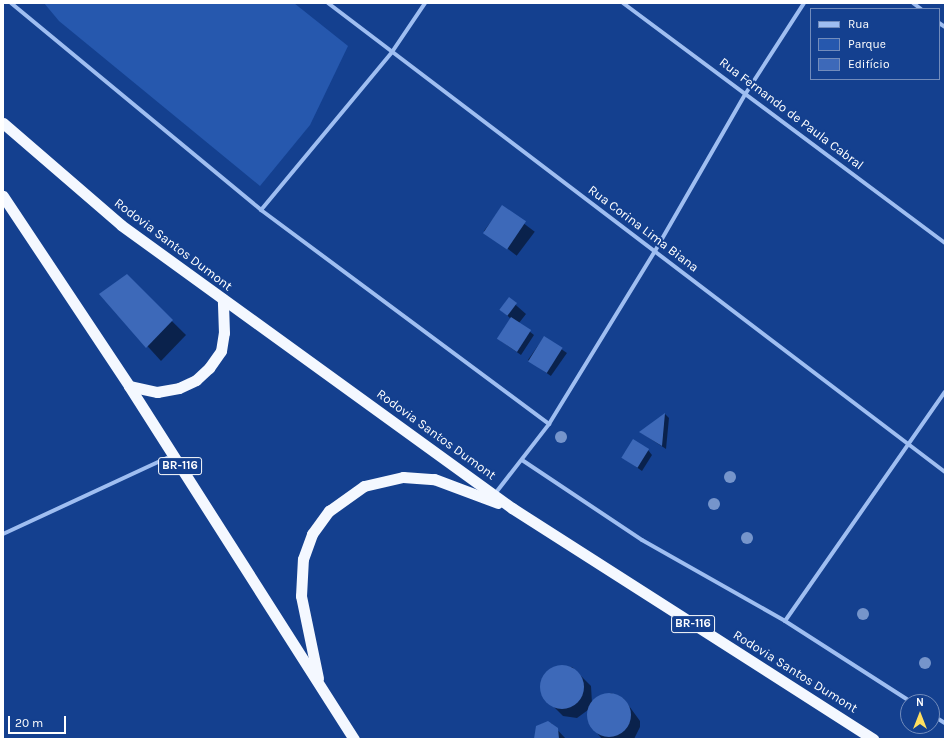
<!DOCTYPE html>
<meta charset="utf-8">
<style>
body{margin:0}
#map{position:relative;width:948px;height:742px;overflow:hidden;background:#14408f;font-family:Karla,sans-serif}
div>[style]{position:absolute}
.green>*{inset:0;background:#2658ae}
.shadow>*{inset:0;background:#0007;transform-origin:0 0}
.building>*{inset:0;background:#3d69b9;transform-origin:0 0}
.round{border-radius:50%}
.minor>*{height:4px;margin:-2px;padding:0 2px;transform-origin:2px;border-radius:2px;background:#9fbef1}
.trunk>*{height:11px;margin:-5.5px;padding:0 5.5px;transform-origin:5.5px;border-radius:5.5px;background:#f4f8ff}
.trees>*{width:12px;height:12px;margin:-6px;border-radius:50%;background:#7695cb}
span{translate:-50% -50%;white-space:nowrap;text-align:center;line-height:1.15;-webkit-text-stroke:4px #14408f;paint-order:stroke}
.shield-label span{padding:1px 3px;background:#14408f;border:1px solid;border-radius:3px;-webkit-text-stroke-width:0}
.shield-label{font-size:12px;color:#fff;font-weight:700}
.street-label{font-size:13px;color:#fff}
.frame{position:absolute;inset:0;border:4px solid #fff;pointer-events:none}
.legend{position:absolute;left:810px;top:8px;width:130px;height:72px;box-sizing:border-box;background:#14408f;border:1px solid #728cbc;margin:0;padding:5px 7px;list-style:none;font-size:12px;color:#fff}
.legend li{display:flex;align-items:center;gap:8px;height:20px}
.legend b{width:20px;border:1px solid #728cbc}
.north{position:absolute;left:900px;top:694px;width:40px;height:40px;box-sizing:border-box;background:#14408f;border:1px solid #728cbc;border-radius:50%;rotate:0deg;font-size:11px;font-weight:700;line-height:16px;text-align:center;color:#fff}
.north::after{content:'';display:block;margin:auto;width:14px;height:18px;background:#ffde5f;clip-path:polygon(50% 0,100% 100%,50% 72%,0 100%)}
.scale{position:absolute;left:8px;top:716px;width:58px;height:18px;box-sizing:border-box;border:2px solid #fff;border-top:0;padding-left:5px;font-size:12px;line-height:14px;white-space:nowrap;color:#fff;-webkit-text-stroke:3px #14408f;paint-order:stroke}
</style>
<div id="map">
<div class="green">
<div style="clip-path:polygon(44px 3px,294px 3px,348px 46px,310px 125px,260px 186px,59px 21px)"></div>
</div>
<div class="shadow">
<div style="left:502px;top:207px;width:41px;height:30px;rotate:37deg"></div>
<div style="clip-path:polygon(126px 276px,186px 335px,161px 361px,100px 294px)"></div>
<div style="clip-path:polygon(509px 299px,526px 314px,519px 323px,534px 335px,521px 355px,498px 339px,511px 319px,501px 310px)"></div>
<div style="left:544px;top:337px;width:28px;height:28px;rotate:35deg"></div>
<div style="clip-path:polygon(665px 414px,669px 418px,666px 449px,640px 432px)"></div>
<div style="clip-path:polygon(648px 450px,652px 455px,642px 471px,622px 457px)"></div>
<div style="clip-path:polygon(558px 666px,572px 667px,591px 686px,592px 703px,597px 697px,611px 693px,624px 699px,640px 721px,640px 727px,634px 739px,602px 739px,589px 723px,588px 710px,577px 718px,563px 716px,542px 695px,542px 680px,551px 669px)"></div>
<div style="clip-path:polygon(544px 723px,551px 723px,566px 739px,537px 739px,535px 735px,537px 727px)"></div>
</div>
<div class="building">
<div style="left:502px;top:205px;width:29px;height:34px;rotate:34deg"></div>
<div style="clip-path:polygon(127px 274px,173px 320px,146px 348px,99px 294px)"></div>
<div style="left:509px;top:297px;width:10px;height:16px;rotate:37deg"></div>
<div style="left:511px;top:317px;width:24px;height:26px;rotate:33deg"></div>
<div style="left:544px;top:336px;width:22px;height:30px;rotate:32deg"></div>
<div style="clip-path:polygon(665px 413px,662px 446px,639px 432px)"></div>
<div style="left:633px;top:439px;width:19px;height:22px;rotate:32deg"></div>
<div class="round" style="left:540px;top:665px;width:44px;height:44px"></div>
<div class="round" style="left:587px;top:693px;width:44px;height:44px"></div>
<div style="clip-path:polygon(548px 721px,558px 728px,559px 739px,534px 739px,536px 726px)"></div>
</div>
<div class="minor">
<div style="left:11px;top:3px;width:325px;rotate:39.6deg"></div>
<div style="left:261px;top:210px;width:359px;rotate:36.6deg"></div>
<div style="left:328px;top:3px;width:775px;rotate:37.24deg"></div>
<div style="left:623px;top:3px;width:402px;rotate:36.7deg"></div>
<div style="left:913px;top:3px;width:10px;rotate:37deg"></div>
<div style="left:939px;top:23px;width:7px;rotate:34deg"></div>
<div style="left:261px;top:210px;width:205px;rotate:-50.3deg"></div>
<div style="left:392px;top:52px;width:59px;rotate:-56deg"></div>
<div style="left:522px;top:460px;width:144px;rotate:33.7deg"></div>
<div style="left:642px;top:540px;width:164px;rotate:29.5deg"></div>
<div style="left:785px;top:621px;width:150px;rotate:32.7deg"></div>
<div style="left:494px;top:495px;width:90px;rotate:-52.2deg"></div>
<div style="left:549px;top:424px;width:203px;rotate:-58.5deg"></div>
<div style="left:655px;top:251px;width:182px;rotate:-60.1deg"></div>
<div style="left:746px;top:93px;width:107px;rotate:-57.2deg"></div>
<div style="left:3px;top:534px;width:187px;rotate:-24.9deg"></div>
<div style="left:785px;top:621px;width:279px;rotate:-55.1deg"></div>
<div style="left:932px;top:715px;width:15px;rotate:32deg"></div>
</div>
<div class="trunk">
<div style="left:3px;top:123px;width:156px;rotate:40.8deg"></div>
<div style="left:121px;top:225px;width:483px;rotate:35.9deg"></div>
<div style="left:512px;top:508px;width:429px;rotate:32.6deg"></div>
<div style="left:3px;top:196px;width:228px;rotate:56.4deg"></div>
<div style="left:129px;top:386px;width:419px;rotate:57.5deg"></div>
<div style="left:129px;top:386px;width:29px;rotate:12deg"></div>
<div style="left:157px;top:392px;width:22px;rotate:-10deg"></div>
<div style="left:179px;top:388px;width:19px;rotate:-25deg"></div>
<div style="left:196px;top:380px;width:18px;rotate:-43deg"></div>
<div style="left:209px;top:368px;width:21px;rotate:-55deg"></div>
<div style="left:221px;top:351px;width:18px;rotate:-81deg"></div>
<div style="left:224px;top:333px;width:34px;rotate:-92deg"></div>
<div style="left:318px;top:678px;width:84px;rotate:-101.7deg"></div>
<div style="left:301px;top:596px;width:37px;rotate:-87deg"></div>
<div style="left:303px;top:559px;width:27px;rotate:-70deg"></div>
<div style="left:312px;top:534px;width:29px;rotate:-54deg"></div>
<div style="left:329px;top:511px;width:43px;rotate:-35.5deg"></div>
<div style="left:364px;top:486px;width:40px;rotate:-13deg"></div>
<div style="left:403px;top:477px;width:31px;rotate:4deg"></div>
<div style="left:434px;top:479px;width:68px;rotate:20.6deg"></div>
</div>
<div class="trees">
<div style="left:561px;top:437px"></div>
<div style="left:730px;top:477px"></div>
<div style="left:714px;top:504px"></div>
<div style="left:747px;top:538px"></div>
<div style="left:863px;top:614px"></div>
<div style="left:925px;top:663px"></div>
</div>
<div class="shield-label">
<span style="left:180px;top:466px">BR-116</span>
<span style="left:693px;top:624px">BR-116</span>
</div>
<div class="street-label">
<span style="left:791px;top:114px;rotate:37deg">Rua Fernando de Paula Cabral</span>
<span style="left:643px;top:229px;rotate:37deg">Rua Corina Lima Biana</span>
<span style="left:173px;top:245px;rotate:37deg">Rodovia Santos Dumont</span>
<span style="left:436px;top:435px;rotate:36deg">Rodovia Santos Dumont</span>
<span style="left:795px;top:672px;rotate:32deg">Rodovia Santos Dumont</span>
</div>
<div class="frame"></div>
<ul class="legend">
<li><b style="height:5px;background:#9fbef1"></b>Rua</li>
<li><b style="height:11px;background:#2658ae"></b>Parque</li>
<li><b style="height:11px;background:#3d69b9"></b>Edifício</li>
</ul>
<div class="north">N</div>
<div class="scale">20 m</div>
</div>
